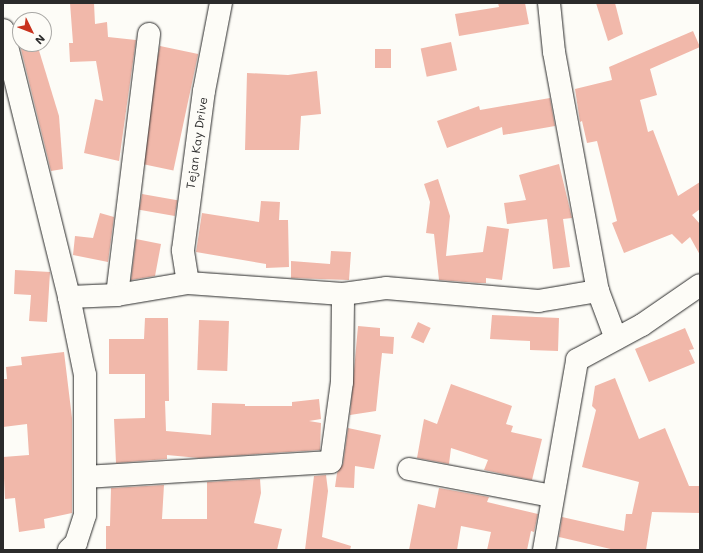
<!DOCTYPE html>
<style>
body{margin:0}
#map{position:relative;width:703px;height:553px;overflow:hidden;background:#fdfcf7;font-family:Mali,sans-serif}
div>[style]{position:absolute}
.building>*{inset:0;background:#f1b8aa;transform-origin:0 0}
.roads{filter:drop-shadow(0 0 1px #2b2b2b) drop-shadow(0 0 1px #2b2b2b)}
.minor>*{height:22px;margin:-11px;padding:0 11px;transform-origin:11px;border-radius:11px;background:#fdfcf7}
span{translate:-50% -50%;white-space:nowrap;text-align:center;line-height:1.15;-webkit-text-stroke:3px #fdfcf7;paint-order:stroke}
.street-label{font-size:12px;color:#2b2b2b}
.frame{position:absolute;inset:0;border:4px solid #2b2b2b;pointer-events:none}
.north{position:absolute;left:12px;top:12px;width:40px;height:40px;box-sizing:border-box;background:#fdfcf7;border:1px solid #a9a8a5;border-radius:50%;rotate:133deg;font-size:11px;font-weight:700;line-height:16px;text-align:center;color:#2b2b2b}
.north::after{content:'';display:block;margin:auto;width:14px;height:18px;background:#c8321e;clip-path:polygon(50% 0,100% 100%,50% 72%,0 100%)}
</style>
<div id="map">
<div class="building">
<div style="clip-path:polygon(70px 3px,94px 3px,95px 24px,107px 22px,108px 37px,136px 40px,119px 161px,84px 153px,95px 99px,103px 101px,96px 61px,70px 62px,69px 43px,73px 43px)"></div>
<div style="clip-path:polygon(498px 3px,525px 3px,529px 24px,459px 36px,455px 14px,499px 7px)"></div>
<div style="clip-path:polygon(596px 3px,615px 3px,623px 34px,608px 41px)"></div>
<div style="clip-path:polygon(693px 31px,700px 47px,650px 69px,657px 95px,640px 100px,648px 132px,653px 130px,678px 196px,700px 182px,700px 209px,692px 215px,700px 224px,700px 255px,690px 237px,682px 244px,672px 234px,624px 253px,612px 223px,617px 221px,597px 141px,587px 143px,582px 121px,580px 122px,575px 89px,612px 80px,609px 67px)"></div>
<div style="left:451px;top:42px;width:29px;height:31px;rotate:78deg"></div>
<div style="clip-path:polygon(37px 44px,59px 116px,63px 169px,51px 171px,20px 45px)"></div>
<div style="left:160px;top:46px;width:39px;height:119px;rotate:12deg"></div>
<div style="left:375px;top:49px;width:16px;height:19px"></div>
<div style="clip-path:polygon(317px 71px,321px 114px,301px 116px,299px 150px,245px 150px,247px 73px,288px 75px)"></div>
<div style="clip-path:polygon(550px 98px,555px 126px,503px 135px,502px 127px,447px 148px,437px 121px,479px 106px,480px 110px)"></div>
<div style="clip-path:polygon(559px 164px,572px 218px,563px 219px,570px 267px,553px 269px,547px 219px,507px 224px,504px 203px,526px 200px,519px 175px)"></div>
<div style="clip-path:polygon(438px 179px,450px 216px,446px 256px,483px 252px,487px 226px,509px 229px,502px 280px,486px 278px,486px 283px,479px 283px,439px 280px,434px 234px,426px 233px,430px 202px,424px 184px)"></div>
<div style="left:142px;top:194px;width:36px;height:16px;rotate:10deg"></div>
<div style="clip-path:polygon(261px 201px,280px 202px,279px 220px,288px 220px,289px 267px,266px 268px,266px 264px,196px 252px,202px 213px,259px 222px)"></div>
<div style="clip-path:polygon(100px 213px,114px 217px,108px 262px,73px 255px,75px 236px,93px 238px)"></div>
<div style="clip-path:polygon(136px 239px,161px 244px,155px 276px,131px 280px)"></div>
<div style="clip-path:polygon(331px 251px,351px 252px,349px 280px,291px 278px,291px 261px,330px 264px)"></div>
<div style="clip-path:polygon(15px 270px,50px 272px,47px 322px,29px 321px,31px 295px,14px 294px)"></div>
<div style="clip-path:polygon(492px 315px,559px 318px,558px 351px,530px 350px,530px 341px,490px 339px)"></div>
<div style="clip-path:polygon(145px 318px,168px 318px,169px 401px,165px 401px,166px 431px,211px 435px,212px 403px,245px 404px,245px 406px,292px 406px,292px 402px,319px 399px,321px 419px,309px 421px,321px 423px,320px 450px,199px 458px,167px 455px,167px 459px,116px 463px,114px 419px,145px 418px,145px 374px,109px 374px,109px 339px,144px 339px)"></div>
<div style="left:199px;top:320px;width:30px;height:50px;rotate:2deg"></div>
<div style="left:418px;top:322px;width:14px;height:17px;rotate:25deg"></div>
<div style="clip-path:polygon(358px 326px,380px 328px,380px 336px,394px 337px,393px 354px,382px 353px,376px 411px,350px 415px)"></div>
<div style="clip-path:polygon(685px 328px,694px 349px,689px 350px,695px 363px,649px 382px,635px 349px)"></div>
<div style="clip-path:polygon(64px 352px,72px 418px,72px 513px,44px 519px,45px 528px,19px 532px,15px 498px,5px 499px,3px 457px,29px 455px,27px 424px,3px 427px,3px 379px,7px 379px,6px 367px,22px 365px,21px 357px)"></div>
<div style="clip-path:polygon(615px 378px,639px 439px,665px 428px,689px 486px,700px 486px,700px 513px,652px 512px,646px 550px,615px 550px,559px 537px,562px 517px,624px 531px,626px 514px,632px 514px,639px 482px,582px 467px,596px 410px,592px 406px,595px 386px)"></div>
<div style="clip-path:polygon(451px 384px,512px 406px,506px 424px,513px 426px,511px 432px,542px 439px,532px 480px,484px 470px,488px 460px,451px 448px,449px 464px,417px 458px,424px 419px,437px 424px)"></div>
<div style="clip-path:polygon(348px 428px,381px 435px,374px 469px,355px 466px,354px 488px,335px 487px,337px 473px,343px 464px)"></div>
<div style="clip-path:polygon(326px 475px,328px 491px,322px 537px,351px 546px,350px 550px,305px 550px,314px 476px)"></div>
<div style="clip-path:polygon(260px 479px,261px 493px,254px 523px,282px 529px,277px 550px,106px 550px,106px 526px,110px 526px,111px 488px,164px 485px,162px 519px,207px 519px,207px 482px)"></div>
<div style="clip-path:polygon(439px 488px,489px 497px,487px 502px,538px 514px,534px 532px,531px 531px,527px 550px,487px 550px,491px 532px,461px 526px,457px 550px,409px 550px,418px 504px,435px 508px)"></div>
</div>
<div class="roads">
<div class="minor">
<div style="left:549px;top:3px;width:49px;rotate:84.2deg"></div>
<div style="left:554px;top:52px;width:243px;rotate:79.6deg"></div>
<div style="left:598px;top:291px;width:51px;rotate:69.4deg"></div>
<div style="left:3px;top:30px;width:275px;rotate:76.1deg"></div>
<div style="left:69px;top:297px;width:80px;rotate:78.4deg"></div>
<div style="left:85px;top:375px;width:140px;rotate:90deg"></div>
<div style="left:85px;top:515px;width:29px;rotate:108deg"></div>
<div style="left:76px;top:543px;width:10px;rotate:135deg"></div>
<div style="left:188px;top:283px;width:33px;rotate:-99deg"></div>
<div style="left:183px;top:250px;width:160px;rotate:-82.5deg"></div>
<div style="left:204px;top:91px;width:90px;rotate:-79.1deg"></div>
<div style="left:117px;top:295px;width:263px;rotate:-83deg"></div>
<div style="left:69px;top:297px;width:48px;rotate:-2.4deg"></div>
<div style="left:117px;top:295px;width:72px;rotate:-9.6deg"></div>
<div style="left:188px;top:283px;width:155px;rotate:4.1deg"></div>
<div style="left:343px;top:294px;width:43px;rotate:-7.9deg"></div>
<div style="left:386px;top:288px;width:153px;rotate:4.9deg"></div>
<div style="left:538px;top:301px;width:61px;rotate:-9.5deg"></div>
<div style="left:409px;top:469px;width:146px;rotate:10.7deg"></div>
<div style="left:85px;top:477px;width:246px;rotate:-3.5deg"></div>
<div style="left:331px;top:462px;width:81px;rotate:-82.2deg"></div>
<div style="left:342px;top:382px;width:88px;rotate:-89.3deg"></div>
<div style="left:544px;top:550px;width:193px;rotate:-80.1deg"></div>
<div style="left:577px;top:360px;width:74px;rotate:-28.3deg"></div>
<div style="left:642px;top:325px;width:70px;rotate:-34.6deg"></div>
</div>
</div>
<div class="street-label">
<span style="left:197px;top:143px;rotate:-82deg">Tejan Kay Drive</span>
</div>
<div class="frame"></div>
<div class="north">N</div>
</div>
